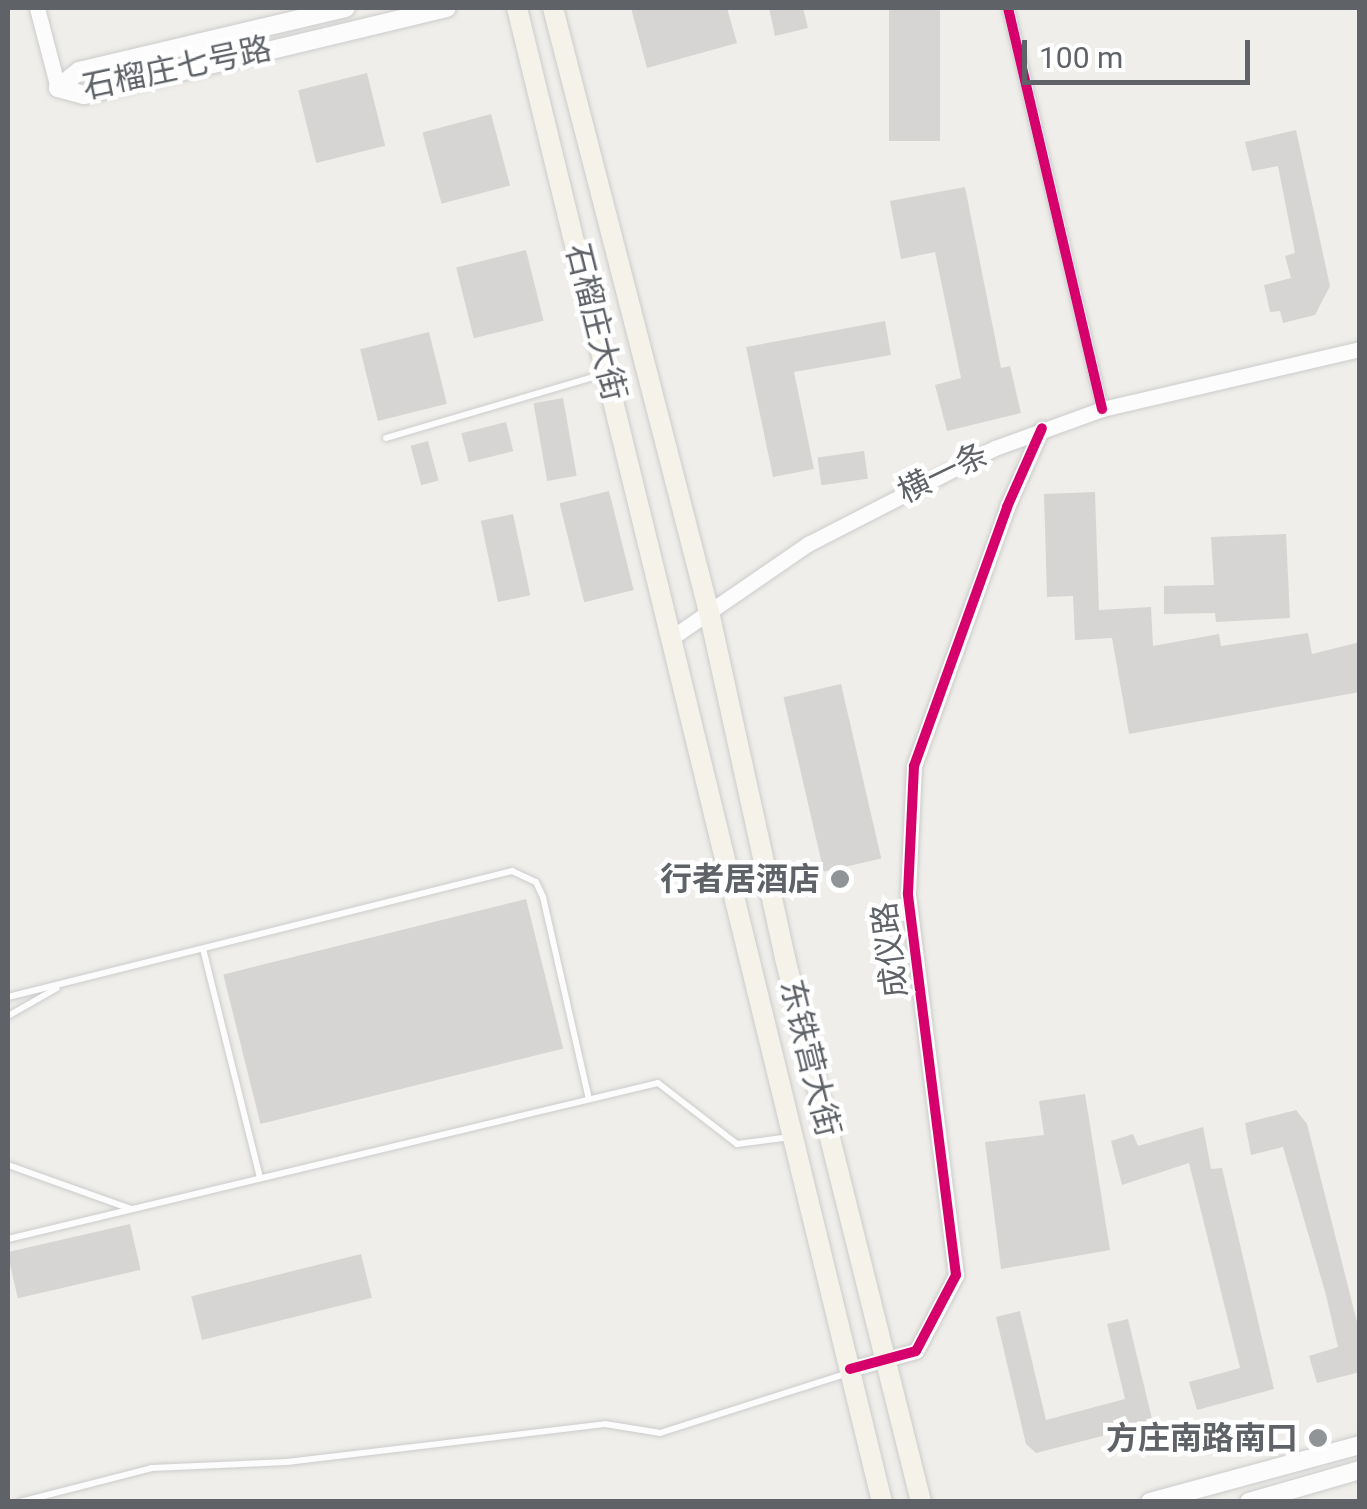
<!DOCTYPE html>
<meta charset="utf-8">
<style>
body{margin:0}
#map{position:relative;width:1367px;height:1509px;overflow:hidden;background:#efeeea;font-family:Roboto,"Noto Sans SC",sans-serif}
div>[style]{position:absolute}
.building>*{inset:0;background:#d6d5d3;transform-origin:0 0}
.roads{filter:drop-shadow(0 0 2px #cbcccc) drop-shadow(0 0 2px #cbcccc)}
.service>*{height:6px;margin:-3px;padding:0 3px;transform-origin:3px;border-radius:3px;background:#fdfcfc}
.minor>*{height:11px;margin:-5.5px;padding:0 5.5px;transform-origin:5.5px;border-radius:5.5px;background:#fdfcfc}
.tertiary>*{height:15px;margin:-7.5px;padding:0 7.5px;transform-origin:7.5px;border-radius:7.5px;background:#fdfcfc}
.secondary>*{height:18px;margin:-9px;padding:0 9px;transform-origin:9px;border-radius:9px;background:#fdfcfc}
.primary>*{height:20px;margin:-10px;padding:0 10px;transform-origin:10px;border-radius:10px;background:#f4f2e9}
.cycleway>*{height:10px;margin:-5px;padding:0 5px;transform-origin:5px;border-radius:5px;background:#d6006c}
.dots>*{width:28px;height:28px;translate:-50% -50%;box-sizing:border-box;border:5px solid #fff;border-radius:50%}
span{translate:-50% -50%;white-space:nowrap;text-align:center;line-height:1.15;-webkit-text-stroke:9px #fff;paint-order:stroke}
.street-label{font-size:32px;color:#5f6368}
.poi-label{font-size:32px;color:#5f6368;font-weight:700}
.right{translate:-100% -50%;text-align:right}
.frame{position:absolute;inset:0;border:10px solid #5f6368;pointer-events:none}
.scale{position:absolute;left:1022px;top:40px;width:228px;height:45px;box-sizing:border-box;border:5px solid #5f6368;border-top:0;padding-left:12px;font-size:30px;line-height:35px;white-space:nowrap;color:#5f6368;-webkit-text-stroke:8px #fff;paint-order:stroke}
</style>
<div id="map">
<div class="building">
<div style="clip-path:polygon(631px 8px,727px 8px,737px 43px,647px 68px)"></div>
<div style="clip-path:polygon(769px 8px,803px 8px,808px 28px,775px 36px)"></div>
<div style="left:889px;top:8px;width:51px;height:133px"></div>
<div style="left:367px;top:73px;width:75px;height:71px;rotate:76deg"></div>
<div style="left:491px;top:114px;width:74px;height:71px;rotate:75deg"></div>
<div style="clip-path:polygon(1296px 130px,1330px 286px,1315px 315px,1283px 323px,1280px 311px,1270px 312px,1264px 285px,1291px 278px,1285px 256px,1295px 253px,1278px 166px,1252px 171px,1245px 142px)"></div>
<div style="clip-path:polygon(965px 187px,1001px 368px,1010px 366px,1021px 413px,947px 431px,935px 385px,961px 378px,935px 252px,901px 259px,890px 201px)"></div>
<div style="left:526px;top:250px;width:73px;height:72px;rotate:76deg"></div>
<div style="clip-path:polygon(885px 321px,891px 355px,794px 372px,814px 469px,773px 477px,746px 347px)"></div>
<div style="left:429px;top:332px;width:74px;height:71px;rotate:76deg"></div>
<div style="left:563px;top:398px;width:79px;height:30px;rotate:80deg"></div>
<div style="left:506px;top:422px;width:30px;height:46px;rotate:76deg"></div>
<div style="left:428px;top:441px;width:41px;height:18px;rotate:75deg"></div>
<div style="left:864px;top:451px;width:28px;height:47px;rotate:82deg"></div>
<div style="left:609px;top:491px;width:102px;height:51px;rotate:76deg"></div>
<div style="clip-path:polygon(1095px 492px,1099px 610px,1151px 607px,1153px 646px,1219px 634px,1221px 646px,1308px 633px,1312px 654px,1360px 642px,1360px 692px,1129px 734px,1112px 638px,1075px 640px,1073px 596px,1047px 597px,1044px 494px)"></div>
<div style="left:513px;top:514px;width:83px;height:33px;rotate:78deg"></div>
<div style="clip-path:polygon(1286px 534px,1290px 618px,1216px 622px,1215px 613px,1164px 614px,1164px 586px,1214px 585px,1211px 537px)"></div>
<div style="left:841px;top:684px;width:179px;height:59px;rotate:77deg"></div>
<div style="left:526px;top:899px;width:154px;height:312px;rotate:76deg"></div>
<div style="clip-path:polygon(1085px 1094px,1110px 1250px,1001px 1269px,985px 1142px,1044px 1135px,1039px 1101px)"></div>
<div style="clip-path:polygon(1296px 1110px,1307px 1124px,1360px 1334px,1360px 1372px,1317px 1383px,1309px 1356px,1338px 1347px,1326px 1295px,1283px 1147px,1251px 1155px,1245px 1123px)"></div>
<div style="clip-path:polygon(1203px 1127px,1211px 1169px,1222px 1168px,1274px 1389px,1197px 1410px,1189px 1382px,1240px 1368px,1189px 1163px,1122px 1185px,1111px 1141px,1133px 1134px,1138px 1146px)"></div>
<div style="left:130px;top:1224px;width:47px;height:126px;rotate:77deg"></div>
<div style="left:361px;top:1254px;width:45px;height:175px;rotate:76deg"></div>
<div style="clip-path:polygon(1020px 1311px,1046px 1420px,1125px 1399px,1107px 1324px,1128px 1319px,1153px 1423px,1036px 1453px,1026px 1444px,996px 1317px)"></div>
</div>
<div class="roads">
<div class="service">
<div style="left:386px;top:438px;width:226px;rotate:-16.4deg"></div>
<div style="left:203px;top:949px;width:236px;rotate:76deg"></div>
<div style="left:8px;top:997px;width:520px;rotate:-14.04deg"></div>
<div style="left:512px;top:871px;width:26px;rotate:25deg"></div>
<div style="left:536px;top:882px;width:17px;rotate:65deg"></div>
<div style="left:543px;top:897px;width:207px;rotate:77.2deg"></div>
<div style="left:8px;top:1016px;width:56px;rotate:-29.7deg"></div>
<div style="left:8px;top:1165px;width:131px;rotate:19.7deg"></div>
<div style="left:8px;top:1239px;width:668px;rotate:-13.5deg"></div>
<div style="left:658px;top:1083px;width:100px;rotate:37.7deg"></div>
<div style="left:737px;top:1144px;width:54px;rotate:-7.4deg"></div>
<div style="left:20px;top:1502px;width:136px;rotate:-14.4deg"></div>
<div style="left:152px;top:1468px;width:135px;rotate:-2.5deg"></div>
<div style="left:287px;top:1462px;width:320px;rotate:-6.8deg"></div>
<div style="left:605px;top:1424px;width:56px;rotate:9.3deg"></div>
<div style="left:660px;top:1433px;width:194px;rotate:-17.7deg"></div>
</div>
<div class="minor">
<div style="left:1008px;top:8px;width:412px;rotate:76.8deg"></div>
</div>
<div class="tertiary">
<div style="left:37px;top:8px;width:83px;rotate:75.3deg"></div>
<div style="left:674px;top:636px;width:163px;rotate:-34.5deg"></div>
<div style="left:808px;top:544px;width:210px;rotate:-27.2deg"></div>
<div style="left:995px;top:448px;width:114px;rotate:-20deg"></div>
<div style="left:1102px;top:409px;width:265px;rotate:-13.1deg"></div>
<div style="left:850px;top:1369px;width:68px;rotate:-15.3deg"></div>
<div style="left:916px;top:1351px;width:86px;rotate:-62.2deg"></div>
<div style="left:956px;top:1275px;width:385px;rotate:-97.2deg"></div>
<div style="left:908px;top:893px;width:127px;rotate:-87.3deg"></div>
<div style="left:914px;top:766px;width:275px;rotate:-70.2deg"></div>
<div style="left:1007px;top:507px;width:86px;rotate:-66.1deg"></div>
</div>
<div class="secondary">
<div style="left:58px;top:88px;width:27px;rotate:15deg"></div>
<div style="left:84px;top:95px;width:373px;rotate:-13.5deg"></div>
<div style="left:58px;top:88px;width:27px;rotate:-39deg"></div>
<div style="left:79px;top:71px;width:274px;rotate:-13.3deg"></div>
<div style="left:1150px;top:1502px;width:218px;rotate:-15.2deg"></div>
<div style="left:1249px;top:1502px;width:116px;rotate:-16.1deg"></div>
</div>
<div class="primary">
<div style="left:517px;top:8px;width:1538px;rotate:76.27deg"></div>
<div style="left:553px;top:8px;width:624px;rotate:75.52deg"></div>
<div style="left:709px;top:612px;width:354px;rotate:77.6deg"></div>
<div style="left:785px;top:958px;width:561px;rotate:75.96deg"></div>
</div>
</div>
<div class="cycleway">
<div style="left:1008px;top:8px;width:412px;rotate:76.8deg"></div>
<div style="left:850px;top:1369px;width:68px;rotate:-15.3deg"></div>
<div style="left:916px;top:1351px;width:86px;rotate:-62.2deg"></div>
<div style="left:956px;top:1275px;width:385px;rotate:-97.2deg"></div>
<div style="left:908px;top:893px;width:127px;rotate:-87.3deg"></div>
<div style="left:914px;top:766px;width:275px;rotate:-70.2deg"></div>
<div style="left:1007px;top:507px;width:86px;rotate:-66.1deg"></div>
</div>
<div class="dots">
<div style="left:840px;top:879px;background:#919496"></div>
<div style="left:1318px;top:1438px;background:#919496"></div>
</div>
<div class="street-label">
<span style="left:177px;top:68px;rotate:-12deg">石榴庄七号路</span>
<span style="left:596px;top:322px;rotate:76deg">石榴庄大街</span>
<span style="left:943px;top:473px;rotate:-26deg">横一条</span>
<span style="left:890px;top:950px;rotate:-97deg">成仪路</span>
<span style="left:810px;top:1058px;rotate:76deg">东铁营大街</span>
</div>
<div class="poi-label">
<span class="right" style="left:820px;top:879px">行者居酒店</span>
<span class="right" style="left:1298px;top:1438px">方庄南路南口</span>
</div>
<div class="frame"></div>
<div class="scale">100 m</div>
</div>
